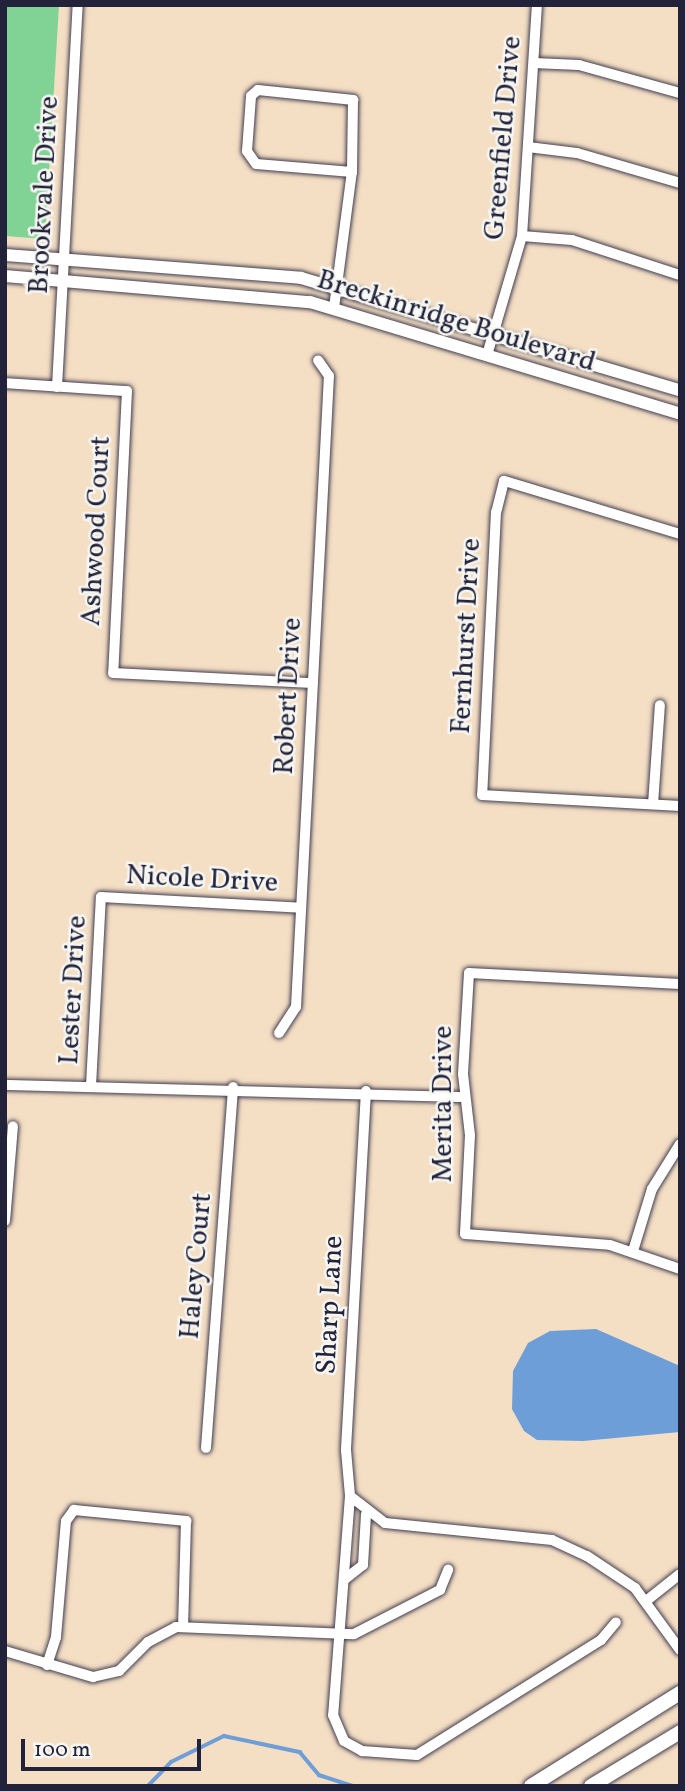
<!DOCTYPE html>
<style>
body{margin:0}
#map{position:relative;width:685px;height:1791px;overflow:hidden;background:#f4dec4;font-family:Vollkorn,serif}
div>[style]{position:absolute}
.green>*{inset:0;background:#80d395}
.water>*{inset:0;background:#6e9ed7}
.stream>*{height:3.5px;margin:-1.75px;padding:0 1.75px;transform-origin:1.75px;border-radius:1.75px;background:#6e9ed7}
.roads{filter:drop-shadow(0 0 2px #423e50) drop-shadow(0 0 2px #423e50)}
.minor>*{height:10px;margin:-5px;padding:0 5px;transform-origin:5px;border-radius:5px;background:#fff}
.tertiary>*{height:12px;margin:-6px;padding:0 6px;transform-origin:6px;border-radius:6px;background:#fff}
.secondary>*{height:14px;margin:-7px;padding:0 7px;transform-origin:7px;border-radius:7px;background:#fff}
span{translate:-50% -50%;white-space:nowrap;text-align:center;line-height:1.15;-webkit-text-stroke:5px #f6f6f2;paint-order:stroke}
.street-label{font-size:28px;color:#22223b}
.frame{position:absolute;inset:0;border:7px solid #22223b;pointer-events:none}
.scale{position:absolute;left:21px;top:1739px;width:180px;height:32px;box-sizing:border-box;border:4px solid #22223b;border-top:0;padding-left:9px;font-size:21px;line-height:24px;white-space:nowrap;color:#22223b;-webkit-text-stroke:5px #f6f6f2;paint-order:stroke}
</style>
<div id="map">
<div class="green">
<div style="clip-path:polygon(5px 5px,59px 5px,45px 239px,5px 236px)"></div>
</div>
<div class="water">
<div style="clip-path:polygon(596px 1329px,680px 1366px,680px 1432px,583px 1441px,537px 1440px,524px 1431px,512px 1409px,513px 1371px,528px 1343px,550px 1331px)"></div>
</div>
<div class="stream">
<div style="left:148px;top:1786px;width:33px;rotate:-46deg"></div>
<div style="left:171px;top:1762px;width:59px;rotate:-26.1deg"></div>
<div style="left:224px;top:1736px;width:78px;rotate:11.9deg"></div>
<div style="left:300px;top:1752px;width:30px;rotate:50deg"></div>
<div style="left:319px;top:1775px;width:36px;rotate:18deg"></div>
</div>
<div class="roads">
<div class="minor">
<div style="left:534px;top:63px;width:45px;rotate:2.5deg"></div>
<div style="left:579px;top:65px;width:105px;rotate:15.5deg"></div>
<div style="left:258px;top:90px;width:96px;rotate:6deg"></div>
<div style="left:353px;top:100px;width:72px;rotate:90.8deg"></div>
<div style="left:352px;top:172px;width:96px;rotate:-175.2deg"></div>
<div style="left:256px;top:164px;width:16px;rotate:-125deg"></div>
<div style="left:247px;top:151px;width:55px;rotate:-85.8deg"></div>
<div style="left:251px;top:96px;width:9px;rotate:-41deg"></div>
<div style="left:528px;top:147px;width:49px;rotate:7deg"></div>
<div style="left:577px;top:153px;width:107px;rotate:16.2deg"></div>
<div style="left:522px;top:236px;width:50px;rotate:4.6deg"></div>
<div style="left:572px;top:240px;width:114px;rotate:18deg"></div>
<div style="left:334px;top:308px;width:137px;rotate:-82.5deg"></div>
<div style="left:487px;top:355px;width:124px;rotate:-73.6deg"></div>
<div style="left:522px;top:236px;width:231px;rotate:-86.3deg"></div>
<div style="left:5px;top:383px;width:122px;rotate:3.8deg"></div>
<div style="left:127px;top:391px;width:282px;rotate:92.8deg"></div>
<div style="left:113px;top:673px;width:200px;rotate:2.9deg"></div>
<div style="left:57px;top:387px;width:383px;rotate:-86.9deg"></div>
<div style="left:680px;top:534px;width:184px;rotate:-163.2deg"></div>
<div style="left:504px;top:481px;width:32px;rotate:104deg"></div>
<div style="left:496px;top:512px;width:283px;rotate:92.8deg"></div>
<div style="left:482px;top:795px;width:198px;rotate:3.2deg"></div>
<div style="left:653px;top:804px;width:99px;rotate:-86deg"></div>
<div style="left:680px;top:984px;width:211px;rotate:-177deg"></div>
<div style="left:469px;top:973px;width:101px;rotate:93.4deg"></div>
<div style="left:463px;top:1074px;width:61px;rotate:83.5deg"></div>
<div style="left:470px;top:1135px;width:99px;rotate:92.9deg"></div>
<div style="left:465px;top:1234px;width:145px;rotate:4.3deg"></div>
<div style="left:610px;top:1245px;width:74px;rotate:18.9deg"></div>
<div style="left:279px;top:1033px;width:31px;rotate:-57deg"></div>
<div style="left:296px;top:1007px;width:632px;rotate:-87.01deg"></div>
<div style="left:329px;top:376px;width:19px;rotate:-125deg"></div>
<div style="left:5px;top:1085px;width:459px;rotate:1.5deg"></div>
<div style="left:91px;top:1086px;width:189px;rotate:-87deg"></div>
<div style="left:101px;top:897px;width:200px;rotate:3.1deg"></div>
<div style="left:366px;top:1091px;width:360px;rotate:93.2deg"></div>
<div style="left:346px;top:1450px;width:46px;rotate:85deg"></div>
<div style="left:350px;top:1496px;width:44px;rotate:37.6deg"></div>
<div style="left:385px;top:1523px;width:168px;rotate:5.8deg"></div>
<div style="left:552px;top:1540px;width:38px;rotate:25deg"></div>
<div style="left:587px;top:1556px;width:58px;rotate:33.7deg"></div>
<div style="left:635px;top:1588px;width:77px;rotate:54deg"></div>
<div style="left:5px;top:1221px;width:95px;rotate:-85.2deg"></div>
<div style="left:633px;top:1251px;width:65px;rotate:-73deg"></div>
<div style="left:652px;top:1189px;width:53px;rotate:-58.1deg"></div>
<div style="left:206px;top:1448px;width:362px;rotate:-85.7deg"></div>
<div style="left:350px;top:1496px;width:220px;rotate:94.4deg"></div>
<div style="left:333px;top:1715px;width:28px;rotate:67deg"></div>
<div style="left:344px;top:1741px;width:21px;rotate:29deg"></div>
<div style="left:362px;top:1751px;width:55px;rotate:4.2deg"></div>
<div style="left:417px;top:1755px;width:217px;rotate:-32deg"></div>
<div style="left:601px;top:1640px;width:23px;rotate:-50deg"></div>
<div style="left:345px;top:1579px;width:23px;rotate:-38deg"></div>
<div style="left:363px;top:1565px;width:51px;rotate:-86.6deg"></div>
<div style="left:646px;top:1601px;width:43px;rotate:-38.5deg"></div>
<div style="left:5px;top:1651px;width:92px;rotate:16.5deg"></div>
<div style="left:93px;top:1677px;width:27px;rotate:-13deg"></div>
<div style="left:119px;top:1671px;width:41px;rotate:-45deg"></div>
<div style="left:148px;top:1642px;width:32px;rotate:-28deg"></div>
<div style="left:176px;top:1627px;width:178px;rotate:2.3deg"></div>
<div style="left:354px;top:1634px;width:97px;rotate:-27.1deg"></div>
<div style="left:440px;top:1590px;width:22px;rotate:-68deg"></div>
<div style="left:47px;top:1665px;width:29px;rotate:-72deg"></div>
<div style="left:56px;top:1637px;width:116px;rotate:-85.1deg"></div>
<div style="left:66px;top:1521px;width:14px;rotate:-54deg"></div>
<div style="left:74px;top:1510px;width:113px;rotate:5.6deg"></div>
<div style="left:186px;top:1521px;width:106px;rotate:91.6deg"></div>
</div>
<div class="tertiary">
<div style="left:5px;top:255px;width:297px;rotate:4.4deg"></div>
<div style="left:301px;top:278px;width:395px;rotate:16.5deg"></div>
<div style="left:5px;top:276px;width:306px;rotate:4.9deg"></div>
<div style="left:310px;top:302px;width:387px;rotate:16.8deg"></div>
</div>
<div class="secondary">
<div style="left:531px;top:1786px;width:176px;rotate:-32deg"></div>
<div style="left:591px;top:1786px;width:104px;rotate:-31.2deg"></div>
</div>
</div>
<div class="street-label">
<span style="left:504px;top:138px;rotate:-85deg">Greenfield Drive</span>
<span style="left:45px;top:195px;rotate:-87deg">Brookvale Drive</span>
<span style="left:456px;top:322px;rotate:17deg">Breckinridge Boulevard</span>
<span style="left:97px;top:531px;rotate:-87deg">Ashwood Court</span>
<span style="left:467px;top:636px;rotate:-87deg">Fernhurst Drive</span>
<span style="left:289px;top:696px;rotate:-87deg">Robert Drive</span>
<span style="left:202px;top:880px;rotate:3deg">Nicole Drive</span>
<span style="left:74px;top:990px;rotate:-87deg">Lester Drive</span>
<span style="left:444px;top:1104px;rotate:-90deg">Merita Drive</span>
<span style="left:197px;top:1266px;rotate:-85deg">Haley Court</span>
<span style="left:331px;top:1305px;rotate:-87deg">Sharp Lane</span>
</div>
<div class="frame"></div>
<div class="scale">100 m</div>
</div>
